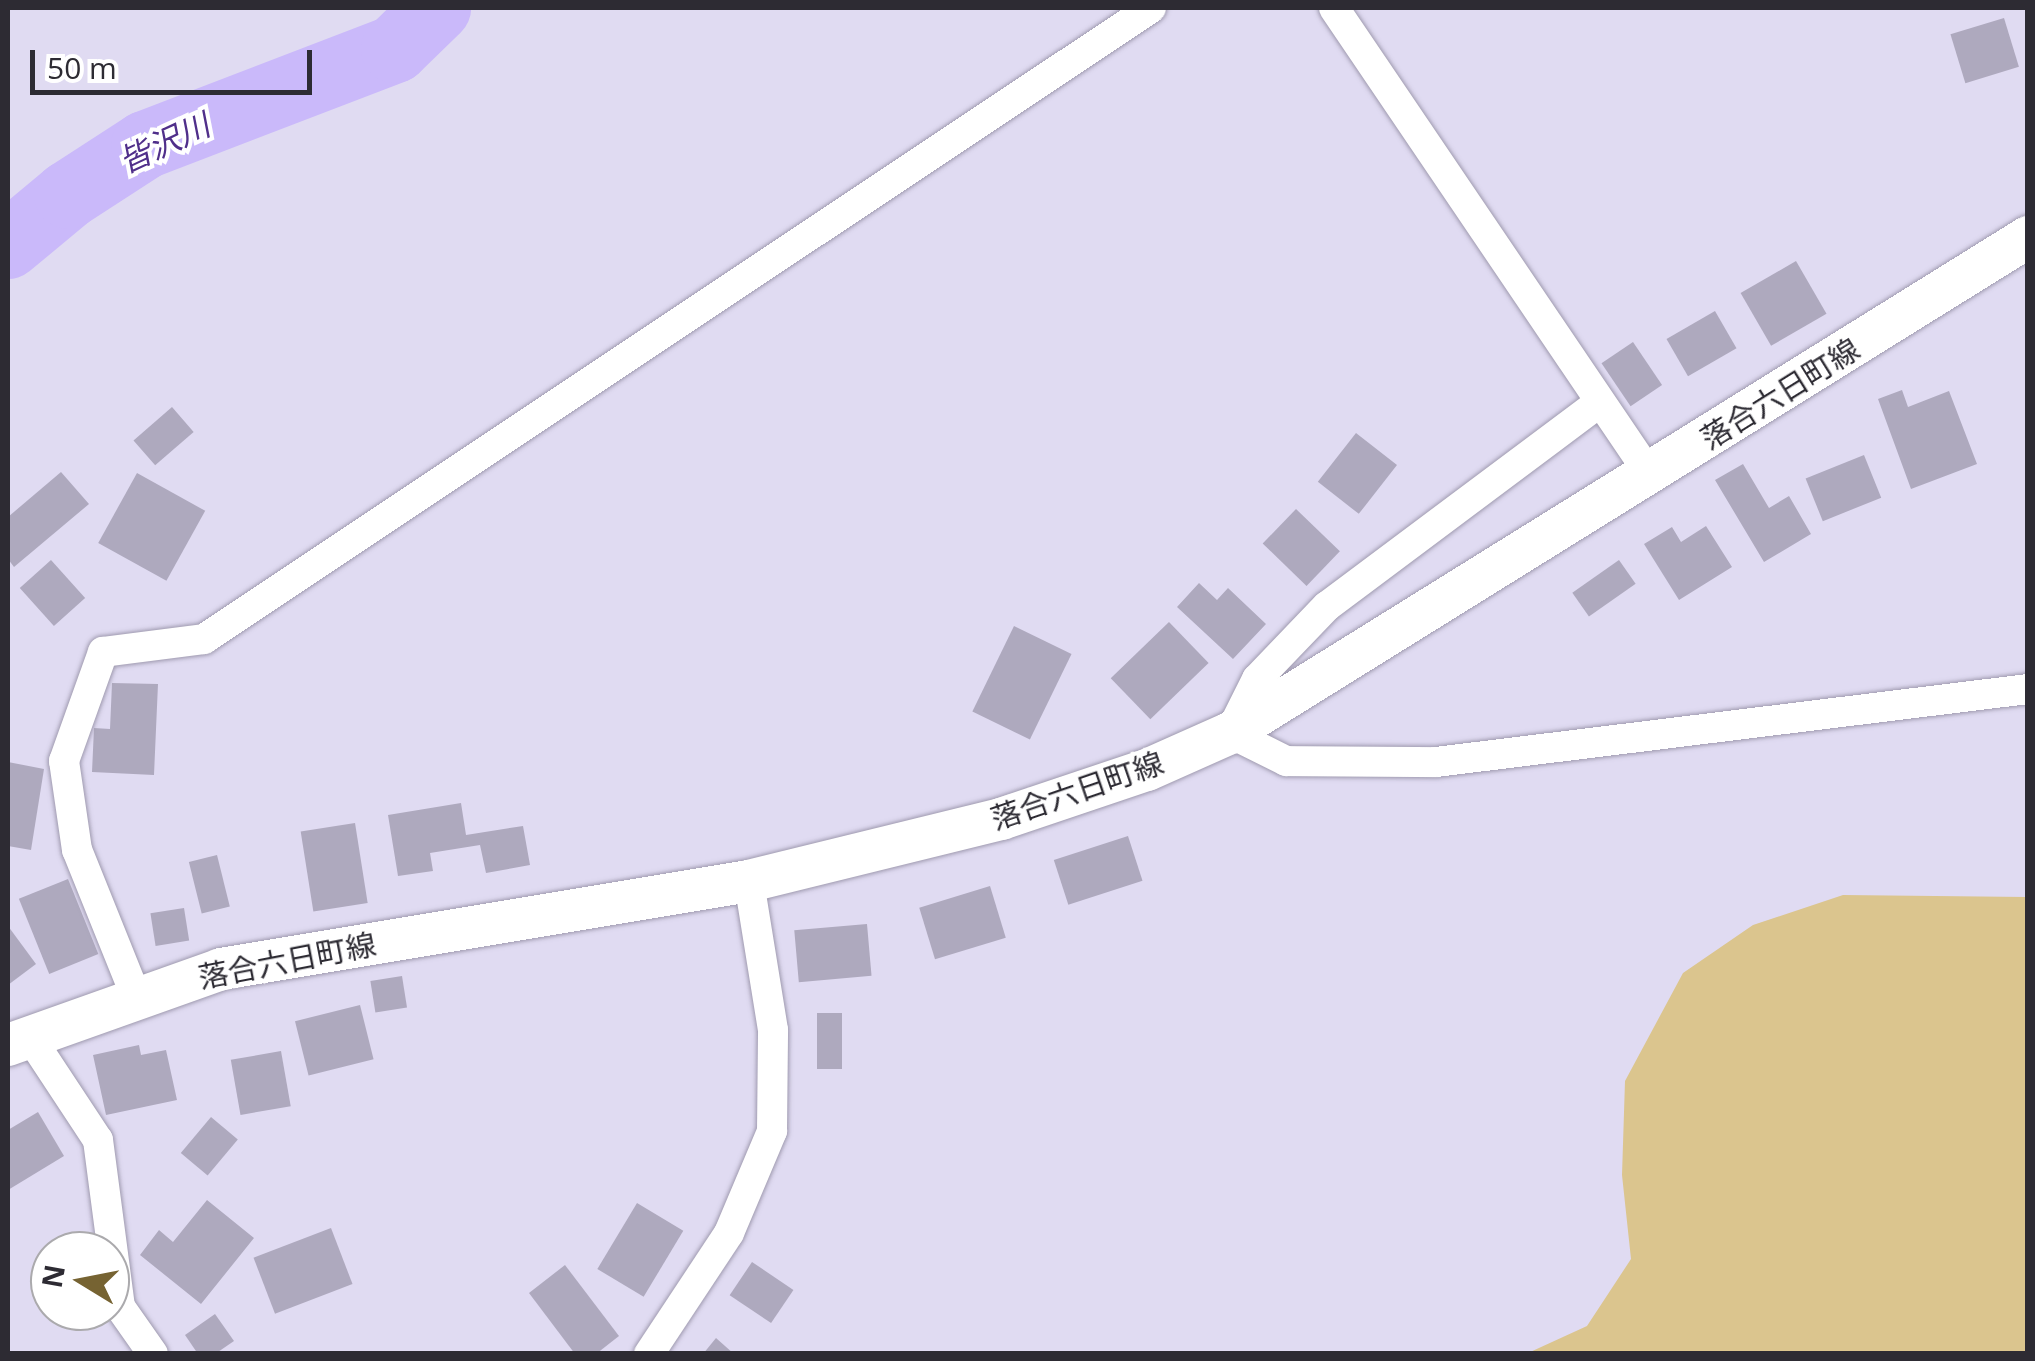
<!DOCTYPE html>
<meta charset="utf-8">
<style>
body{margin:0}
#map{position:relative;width:2035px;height:1361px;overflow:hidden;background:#e0dbf2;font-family:"Open Sans","Noto Sans JP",sans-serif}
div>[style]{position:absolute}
.green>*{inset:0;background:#dbc58e}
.river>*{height:68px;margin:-34px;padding:0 34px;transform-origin:34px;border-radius:34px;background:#cab9fa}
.building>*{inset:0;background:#aea9be;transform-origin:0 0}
.roads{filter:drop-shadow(0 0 2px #9f9aaf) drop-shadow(0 0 2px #9f9aaf)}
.minor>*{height:30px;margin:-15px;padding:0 15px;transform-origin:15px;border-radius:15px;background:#fff}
.secondary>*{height:42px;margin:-21px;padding:0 21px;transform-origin:21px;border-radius:21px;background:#fff}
span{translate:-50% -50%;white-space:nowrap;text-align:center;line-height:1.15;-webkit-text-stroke:8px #fff;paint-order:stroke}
.street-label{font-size:30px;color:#2d2b33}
.water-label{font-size:32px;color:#502f8a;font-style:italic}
.frame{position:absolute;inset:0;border:10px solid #2d2b33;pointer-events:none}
.north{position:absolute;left:30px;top:1231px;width:100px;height:100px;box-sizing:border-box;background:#fff;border:2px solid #abaaad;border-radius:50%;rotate:280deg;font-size:28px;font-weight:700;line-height:40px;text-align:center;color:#2d2b33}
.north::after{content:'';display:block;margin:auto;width:35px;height:45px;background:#766332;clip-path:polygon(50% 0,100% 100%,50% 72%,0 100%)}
.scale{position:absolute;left:30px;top:50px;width:282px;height:45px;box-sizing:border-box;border:5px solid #2d2b33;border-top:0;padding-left:12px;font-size:30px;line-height:35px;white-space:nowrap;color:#2d2b33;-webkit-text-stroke:8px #fff;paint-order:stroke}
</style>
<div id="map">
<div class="green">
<div style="clip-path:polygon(1843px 895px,2027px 897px,2027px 1353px,1528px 1353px,1587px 1326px,1631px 1259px,1622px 1175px,1625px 1081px,1683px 973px,1753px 925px)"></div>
</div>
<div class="river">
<div style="left:8px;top:245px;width:78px;rotate:-39.8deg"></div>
<div style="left:68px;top:195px;width:92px;rotate:-33deg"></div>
<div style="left:145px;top:145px;width:268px;rotate:-21deg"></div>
<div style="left:395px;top:49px;width:59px;rotate:-44.3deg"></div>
</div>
<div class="building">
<div style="left:2004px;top:18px;width:51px;height:56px;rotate:73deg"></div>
<div style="left:1796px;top:261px;width:61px;height:64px;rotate:60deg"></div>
<div style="left:1715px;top:311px;width:43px;height:56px;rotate:60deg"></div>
<div style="left:1633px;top:342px;width:52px;height:38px;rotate:56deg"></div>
<div style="clip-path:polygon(1902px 390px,1908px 407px,1949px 391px,1977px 464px,1911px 489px,1878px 399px)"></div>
<div style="left:172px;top:407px;width:33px;height:51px;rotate:49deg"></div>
<div style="left:1356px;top:433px;width:52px;height:62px;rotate:38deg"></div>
<div style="left:1864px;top:455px;width:46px;height:63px;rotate:68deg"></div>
<div style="clip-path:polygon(1743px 464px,1769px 508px,1789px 496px,1811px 534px,1764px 562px,1715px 480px)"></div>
<div style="clip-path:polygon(61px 472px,89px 504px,14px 567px,8px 559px,8px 517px)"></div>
<div style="left:137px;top:473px;width:78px;height:80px;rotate:29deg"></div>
<div style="left:1296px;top:509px;width:61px;height:48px;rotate:44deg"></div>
<div style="clip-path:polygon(1706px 526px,1732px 567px,1679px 600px,1644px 544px,1672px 527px,1681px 542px)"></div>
<div style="left:51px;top:560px;width:51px;height:42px;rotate:48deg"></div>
<div style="left:1619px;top:560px;width:29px;height:57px;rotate:55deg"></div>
<div style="clip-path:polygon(1199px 583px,1217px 600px,1228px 588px,1266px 624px,1233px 659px,1177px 607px)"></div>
<div style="left:1169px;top:622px;width:57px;height:81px;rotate:46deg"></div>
<div style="left:1014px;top:626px;width:64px;height:95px;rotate:26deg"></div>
<div style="clip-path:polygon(112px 683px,158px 684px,154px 775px,92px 772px,94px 728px,110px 729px)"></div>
<div style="clip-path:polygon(8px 762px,44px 769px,31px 850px,8px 846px)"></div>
<div style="clip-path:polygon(461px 803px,466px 835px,523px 826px,530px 865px,486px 873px,480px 845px,430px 853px,433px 871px,398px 876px,388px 815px)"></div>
<div style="left:355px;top:823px;width:81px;height:55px;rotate:81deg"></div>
<div style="left:1128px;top:836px;width:47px;height:78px;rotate:72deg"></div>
<div style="left:217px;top:855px;width:53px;height:29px;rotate:76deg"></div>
<div style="left:68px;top:879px;width:81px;height:53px;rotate:68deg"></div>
<div style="left:990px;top:886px;width:54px;height:74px;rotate:73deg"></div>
<div style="left:184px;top:908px;width:33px;height:34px;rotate:81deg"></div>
<div style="left:867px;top:924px;width:52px;height:73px;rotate:85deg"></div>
<div style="clip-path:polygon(8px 926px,36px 964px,8px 985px)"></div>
<div style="left:402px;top:976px;width:32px;height:32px;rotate:81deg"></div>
<div style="left:360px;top:1005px;width:56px;height:67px;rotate:76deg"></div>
<div style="left:817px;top:1013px;width:25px;height:56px"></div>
<div style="clip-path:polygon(139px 1045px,141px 1055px,166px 1050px,177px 1100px,106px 1115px,93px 1055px)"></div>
<div style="left:281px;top:1051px;width:56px;height:51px;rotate:80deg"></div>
<div style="clip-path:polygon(38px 1112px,64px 1156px,8px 1190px,8px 1130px)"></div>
<div style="left:211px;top:1117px;width:35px;height:47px;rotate:40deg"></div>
<div style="clip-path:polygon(207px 1200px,254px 1238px,201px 1304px,140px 1255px,159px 1230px,173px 1242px)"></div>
<div style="left:637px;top:1203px;width:54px;height:77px;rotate:31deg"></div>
<div style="left:331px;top:1228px;width:60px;height:83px;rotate:69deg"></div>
<div style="left:752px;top:1262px;width:50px;height:40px;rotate:34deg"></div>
<div style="clip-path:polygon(565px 1265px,619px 1336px,596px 1354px,575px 1354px,529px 1293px)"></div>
<div style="clip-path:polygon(215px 1314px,234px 1341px,215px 1354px,198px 1354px,185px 1335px)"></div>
<div style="clip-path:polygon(716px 1338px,734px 1354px,703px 1354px)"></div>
</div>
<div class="roads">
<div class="minor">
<div style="left:1334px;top:8px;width:565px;rotate:55.89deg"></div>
<div style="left:1600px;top:402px;width:341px;rotate:143.2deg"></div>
<div style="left:1327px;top:606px;width:101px;rotate:133.8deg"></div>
<div style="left:1257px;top:679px;width:60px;rotate:116.6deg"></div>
<div style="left:1230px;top:733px;width:63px;rotate:26.6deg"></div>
<div style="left:1286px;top:761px;width:150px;rotate:0.4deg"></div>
<div style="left:1436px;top:762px;width:596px;rotate:-7.03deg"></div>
<div style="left:137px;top:999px;width:161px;rotate:-111.9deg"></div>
<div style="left:77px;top:850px;width:90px;rotate:-98.3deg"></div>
<div style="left:64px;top:761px;width:116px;rotate:-70.3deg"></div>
<div style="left:103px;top:652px;width:102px;rotate:-7.3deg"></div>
<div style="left:204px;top:639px;width:1138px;rotate:-33.68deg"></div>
<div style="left:28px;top:1034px;width:127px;rotate:56.6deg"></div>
<div style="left:98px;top:1140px;width:168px;rotate:82.5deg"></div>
<div style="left:120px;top:1307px;width:57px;rotate:54.9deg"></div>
<div style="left:649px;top:1354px;width:145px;rotate:-56.5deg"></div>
<div style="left:729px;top:1233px;width:111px;rotate:-67.1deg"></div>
<div style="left:772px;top:1131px;width:101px;rotate:-89.4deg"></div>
<div style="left:773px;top:1030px;width:151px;rotate:-99.2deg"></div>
</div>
<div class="secondary">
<div style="left:8px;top:1045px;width:226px;rotate:-19.6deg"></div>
<div style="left:221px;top:969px;width:535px;rotate:-9.46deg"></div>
<div style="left:749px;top:881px;width:260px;rotate:-13.8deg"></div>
<div style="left:1001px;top:819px;width:154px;rotate:-18.6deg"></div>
<div style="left:1147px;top:770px;width:91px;rotate:-24deg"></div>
<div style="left:1230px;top:733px;width:940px;rotate:-31.86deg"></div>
</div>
</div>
<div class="street-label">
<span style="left:1780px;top:394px;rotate:-32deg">落合六日町線</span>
<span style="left:1077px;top:791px;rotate:-19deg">落合六日町線</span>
<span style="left:287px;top:961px;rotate:-11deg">落合六日町線</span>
</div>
<div class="water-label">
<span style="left:164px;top:143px;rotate:-25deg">皆沢川</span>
</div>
<div class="frame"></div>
<div class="north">N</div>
<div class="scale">50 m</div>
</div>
